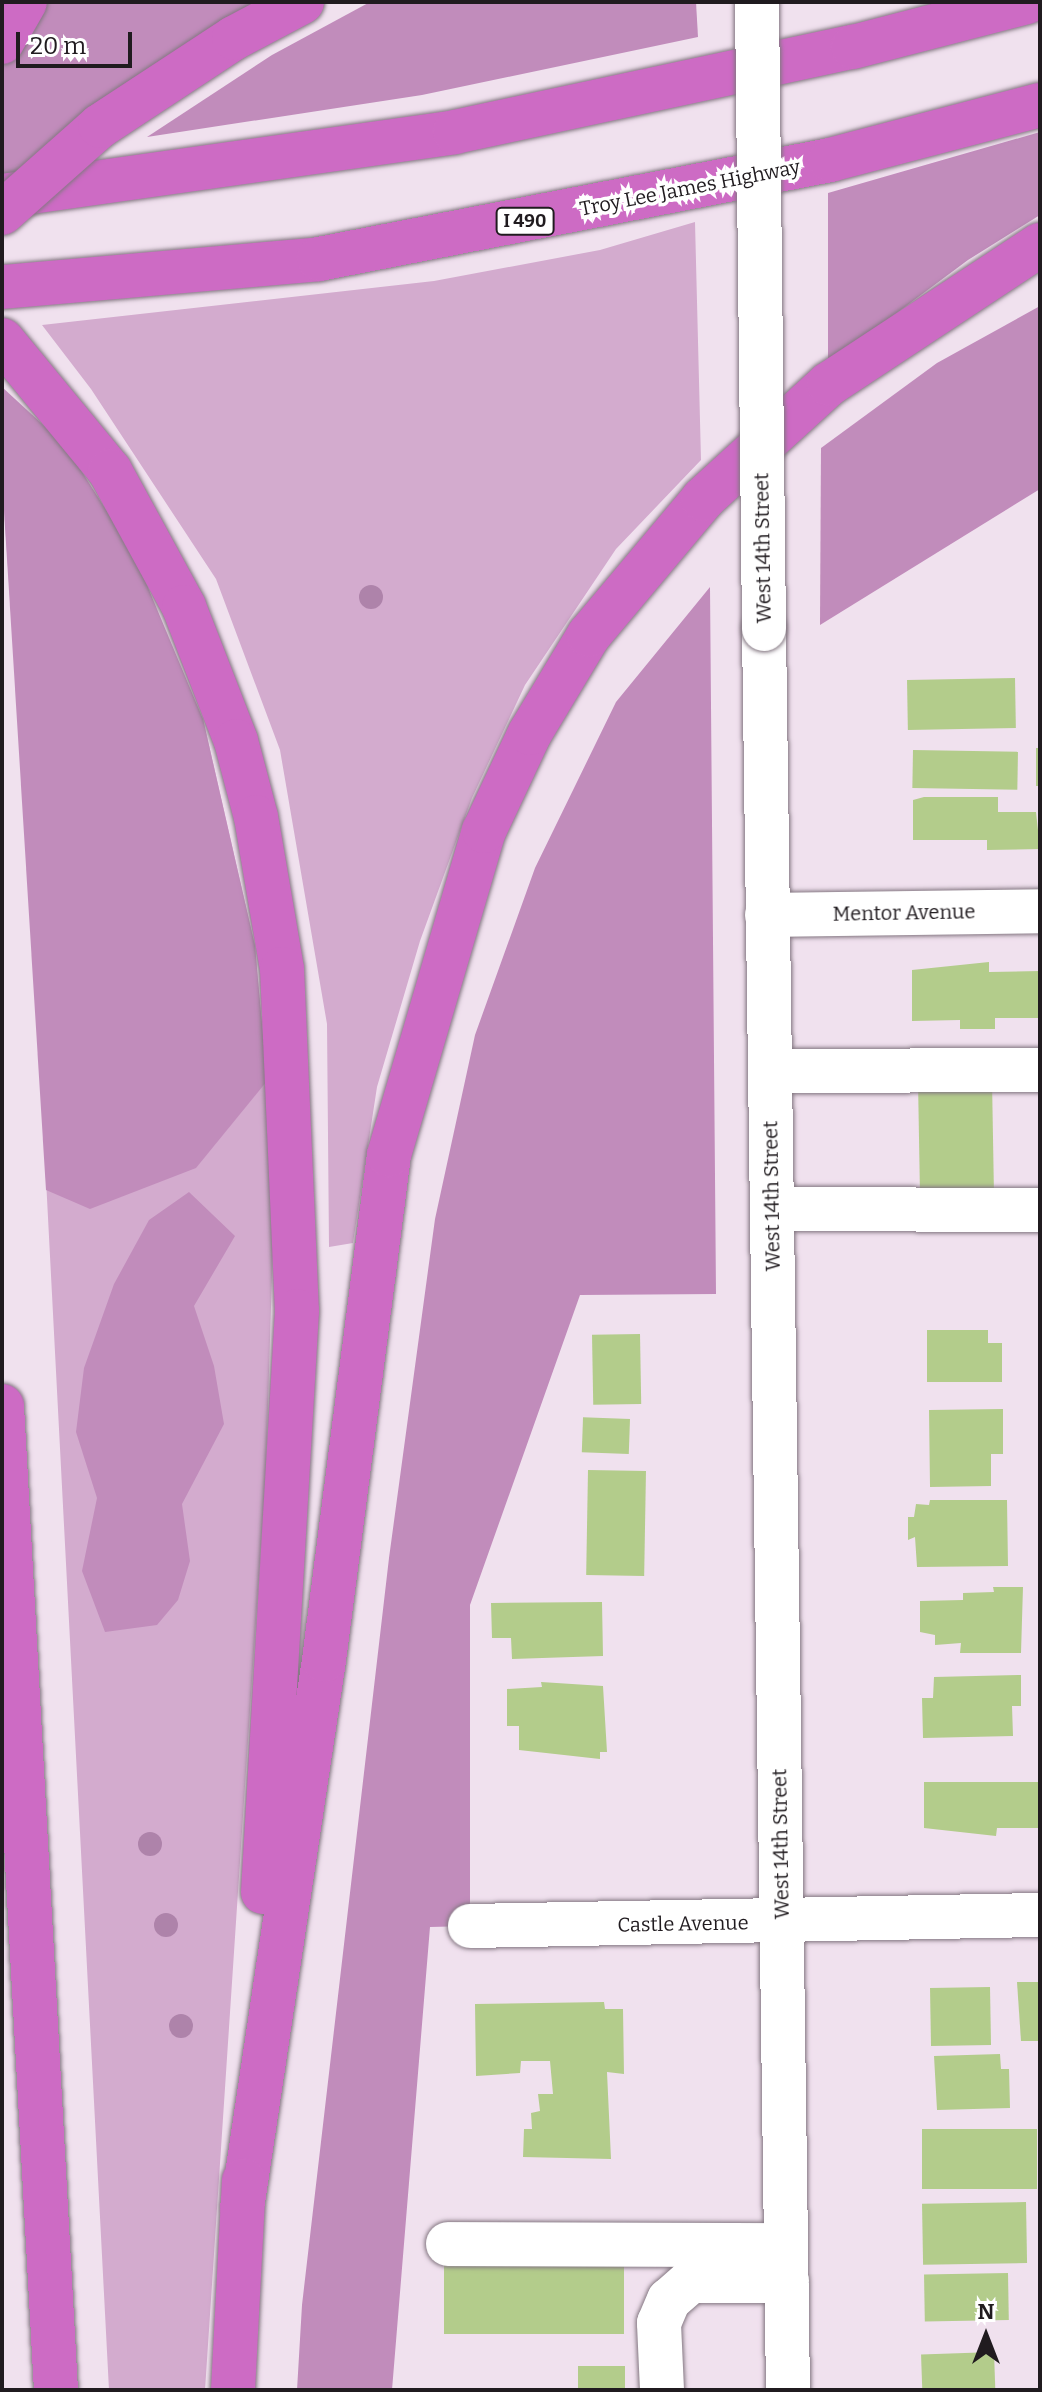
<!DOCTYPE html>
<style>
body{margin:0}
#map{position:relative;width:1042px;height:2392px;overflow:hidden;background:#f0e1ee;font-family:Bitter,serif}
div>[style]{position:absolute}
.green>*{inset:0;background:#d3abce}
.forest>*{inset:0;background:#c18cbb}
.building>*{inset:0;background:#b3cc8b;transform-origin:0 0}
.roads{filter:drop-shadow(0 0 2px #847782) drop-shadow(0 0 2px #847782)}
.minor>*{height:44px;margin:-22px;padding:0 22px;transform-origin:22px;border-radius:22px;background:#fff}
.highway>*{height:44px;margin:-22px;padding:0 22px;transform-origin:22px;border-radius:22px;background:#cd6bc4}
.bridges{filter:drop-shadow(0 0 2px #847782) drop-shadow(0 0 2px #847782)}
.minor-bridge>*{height:44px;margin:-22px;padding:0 22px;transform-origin:22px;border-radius:22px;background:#fff}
.highway-bridge>*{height:44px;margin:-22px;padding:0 22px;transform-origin:22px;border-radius:22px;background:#cd6bc4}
.trees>*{width:24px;height:24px;margin:-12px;border-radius:50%;background:#ae83aa}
span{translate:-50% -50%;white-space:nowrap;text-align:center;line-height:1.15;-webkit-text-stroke:7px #fff;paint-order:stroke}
.shield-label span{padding:2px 6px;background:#fff;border:2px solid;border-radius:6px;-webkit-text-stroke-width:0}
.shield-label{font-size:18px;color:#201b1f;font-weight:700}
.street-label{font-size:20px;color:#201b1f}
.frame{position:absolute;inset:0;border:4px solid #201b1f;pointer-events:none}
.north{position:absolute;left:946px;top:2296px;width:80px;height:80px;-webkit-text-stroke:6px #fff;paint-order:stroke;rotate:0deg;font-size:22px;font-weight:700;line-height:32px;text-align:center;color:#201b1f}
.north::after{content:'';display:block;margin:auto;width:28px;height:36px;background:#201b1f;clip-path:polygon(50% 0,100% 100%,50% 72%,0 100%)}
.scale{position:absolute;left:16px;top:32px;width:116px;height:36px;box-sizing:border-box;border:4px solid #201b1f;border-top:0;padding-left:10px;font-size:24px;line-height:28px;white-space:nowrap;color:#201b1f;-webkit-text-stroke:6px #fff;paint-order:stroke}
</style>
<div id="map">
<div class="green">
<div style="clip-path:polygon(695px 222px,701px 460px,616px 549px,525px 685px,472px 798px,420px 941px,377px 1087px,353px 1243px,329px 1247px,327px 1024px,280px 750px,216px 579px,91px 389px,42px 325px,434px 281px,600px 250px)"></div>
<div style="clip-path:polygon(2px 387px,203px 719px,255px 946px,275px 1178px,266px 1469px,205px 2390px,109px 2390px,36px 987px,2px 478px)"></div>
</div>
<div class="forest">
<div style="clip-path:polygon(25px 2px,302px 2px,2px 196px,2px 42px)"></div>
<div style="clip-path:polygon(370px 2px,696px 2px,698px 37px,422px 95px,147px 137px,272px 55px)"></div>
<div style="clip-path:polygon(1040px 132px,1040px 215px,968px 260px,828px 364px,828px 193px)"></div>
<div style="clip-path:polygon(1040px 306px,1040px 489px,820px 625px,821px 448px,937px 363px)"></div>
<div style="clip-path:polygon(2px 387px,65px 445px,134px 554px,203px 719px,255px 946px,267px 1081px,196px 1168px,90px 1209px,46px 1190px,2px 478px)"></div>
<div style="clip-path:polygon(710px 587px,716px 1294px,580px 1295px,470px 1605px,470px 1926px,430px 1927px,392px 2390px,297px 2390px,302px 2305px,389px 1558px,435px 1219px,475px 1035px,535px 868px,616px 702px)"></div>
<div style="clip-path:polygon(189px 1192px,235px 1236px,194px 1306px,214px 1366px,224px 1424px,182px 1504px,190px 1561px,178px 1600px,157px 1625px,105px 1632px,82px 1571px,97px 1498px,76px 1432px,84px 1368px,114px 1284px,149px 1220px)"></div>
</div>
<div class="building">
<div style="left:1015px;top:678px;width:50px;height:108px;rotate:89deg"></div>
<div style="left:1036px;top:748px;width:4px;height:38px"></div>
<div style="left:913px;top:750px;width:105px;height:38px;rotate:1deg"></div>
<div style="clip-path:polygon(924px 797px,998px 797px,998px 812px,1036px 812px,1040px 849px,987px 850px,987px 840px,913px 840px,913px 800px)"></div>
<div style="clip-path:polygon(989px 962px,989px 972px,1040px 971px,1040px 1018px,995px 1018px,995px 1029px,960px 1029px,960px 1020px,912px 1021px,912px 970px)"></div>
<div style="left:992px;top:1080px;width:119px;height:74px;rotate:89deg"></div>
<div style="clip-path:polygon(927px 1330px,988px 1330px,988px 1343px,1002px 1343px,1002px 1382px,927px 1382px)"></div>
<div style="left:640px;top:1334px;width:70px;height:48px;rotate:89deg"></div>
<div style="clip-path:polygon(1003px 1409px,1003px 1454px,991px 1454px,991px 1486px,930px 1487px,929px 1410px)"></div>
<div style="left:630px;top:1419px;width:35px;height:47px;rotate:92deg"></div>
<div style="left:588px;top:1470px;width:58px;height:105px;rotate:1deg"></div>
<div style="clip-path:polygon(930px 1500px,1007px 1500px,1008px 1566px,917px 1567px,915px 1537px,908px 1540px,908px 1517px,914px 1517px,916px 1504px,929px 1505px)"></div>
<div style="clip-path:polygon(993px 1587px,1023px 1587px,1021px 1653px,960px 1653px,961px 1643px,935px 1645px,935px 1635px,920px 1632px,920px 1601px,963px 1600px,963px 1593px,994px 1592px)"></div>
<div style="clip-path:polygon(602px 1602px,603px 1656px,512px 1659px,511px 1638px,492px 1638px,491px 1603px)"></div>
<div style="clip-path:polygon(1021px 1675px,1021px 1706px,1012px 1706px,1013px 1736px,923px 1738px,922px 1698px,933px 1698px,934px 1677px)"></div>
<div style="clip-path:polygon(541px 1682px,603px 1686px,607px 1752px,600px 1752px,600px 1759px,519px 1750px,519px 1726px,507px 1726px,507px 1689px,542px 1687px)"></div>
<div style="clip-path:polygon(924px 1782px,1040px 1782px,1040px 1828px,997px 1828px,996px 1836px,924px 1828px)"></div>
<div style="clip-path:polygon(1017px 1982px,1040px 1982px,1040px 2041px,1021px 2041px)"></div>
<div style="left:990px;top:1987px;width:58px;height:60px;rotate:89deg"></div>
<div style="clip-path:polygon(604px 2002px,605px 2009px,623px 2009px,624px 2074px,607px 2072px,611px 2159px,523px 2157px,524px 2129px,532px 2129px,531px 2113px,540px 2111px,538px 2094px,553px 2094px,550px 2061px,521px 2061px,520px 2073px,476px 2076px,475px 2004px)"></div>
<div style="clip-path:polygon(1000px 2054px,1001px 2069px,1009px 2069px,1010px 2108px,937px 2110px,934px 2056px)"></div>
<div style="left:922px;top:2129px;width:115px;height:60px"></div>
<div style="left:1026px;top:2202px;width:61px;height:104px;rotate:89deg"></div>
<div style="left:624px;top:2261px;width:73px;height:180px;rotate:90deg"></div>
<div style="left:1008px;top:2273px;width:47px;height:84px;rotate:89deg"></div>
<div style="left:994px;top:2352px;width:38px;height:73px;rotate:88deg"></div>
<div style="left:578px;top:2366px;width:47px;height:24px"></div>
</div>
<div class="roads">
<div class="minor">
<div style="left:764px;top:629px;width:1761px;rotate:89.22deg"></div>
<div style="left:767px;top:915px;width:273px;rotate:-0.8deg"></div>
<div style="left:770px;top:1071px;width:270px;rotate:-0.2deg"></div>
<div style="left:772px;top:1209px;width:268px;rotate:0.2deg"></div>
<div style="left:470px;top:1926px;width:570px;rotate:-1.11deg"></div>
<div style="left:448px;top:2244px;width:338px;rotate:0.2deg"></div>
<div style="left:662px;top:2390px;width:67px;rotate:-92.6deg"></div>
<div style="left:659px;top:2323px;width:25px;rotate:-67deg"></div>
<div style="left:669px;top:2300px;width:29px;rotate:-41deg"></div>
<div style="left:691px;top:2281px;width:96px"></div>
</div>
<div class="highway">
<div style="left:2px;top:42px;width:46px;rotate:-60.1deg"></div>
<div style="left:2px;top:196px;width:457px;rotate:-8deg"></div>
<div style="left:455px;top:132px;width:407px;rotate:-12.1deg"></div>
<div style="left:853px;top:47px;width:180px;rotate:-14.5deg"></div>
<div style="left:2px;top:287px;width:318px;rotate:-5deg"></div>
<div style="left:319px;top:259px;width:521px;rotate:-10.96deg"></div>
<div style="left:830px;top:160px;width:217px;rotate:-14.7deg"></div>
<div style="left:2px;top:340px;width:170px;rotate:50.5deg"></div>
<div style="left:110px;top:471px;width:155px;rotate:61.4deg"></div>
<div style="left:184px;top:607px;width:144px;rotate:68.8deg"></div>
<div style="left:236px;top:741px;width:79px;rotate:75.3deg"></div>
<div style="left:256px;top:817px;width:154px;rotate:80.3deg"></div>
<div style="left:282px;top:969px;width:342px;rotate:87.5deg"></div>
<div style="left:297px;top:1311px;width:582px;rotate:93.35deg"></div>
<div style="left:2px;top:1406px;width:985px;rotate:86.86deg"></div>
<div style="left:242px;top:2208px;width:554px;rotate:-81.49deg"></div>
<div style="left:324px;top:1660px;width:509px;rotate:-82.67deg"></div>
<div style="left:389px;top:1155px;width:338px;rotate:-73.7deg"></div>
<div style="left:484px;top:831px;width:108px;rotate:-64.9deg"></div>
<div style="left:530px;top:733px;width:114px;rotate:-59deg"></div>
<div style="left:589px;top:635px;width:177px;rotate:-50deg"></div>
<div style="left:703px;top:499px;width:171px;rotate:-42.4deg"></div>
<div style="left:829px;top:384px;width:253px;rotate:-33.4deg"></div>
<div style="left:233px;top:2390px;width:210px;rotate:-87deg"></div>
</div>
</div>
<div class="bridges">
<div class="minor-bridge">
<div style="left:757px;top:2px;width:627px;rotate:89.36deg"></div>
</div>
<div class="highway-bridge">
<div style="left:2px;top:213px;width:131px;rotate:-41.6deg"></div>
<div style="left:100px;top:126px;width:160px;rotate:-33.3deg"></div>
<div style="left:234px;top:38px;width:77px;rotate:-27.9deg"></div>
</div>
</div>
<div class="trees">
<div style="left:371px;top:597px"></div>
<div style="left:150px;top:1844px"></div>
<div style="left:166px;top:1925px"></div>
<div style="left:181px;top:2026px"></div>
</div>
<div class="shield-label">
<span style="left:525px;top:221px">I 490</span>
</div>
<div class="street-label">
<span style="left:690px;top:188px;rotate:-11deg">Troy Lee James Highway</span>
<span style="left:763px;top:548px;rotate:-91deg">West 14th Street</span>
<span style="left:904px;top:913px;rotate:-1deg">Mentor Avenue</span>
<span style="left:772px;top:1196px;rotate:-91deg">West 14th Street</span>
<span style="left:781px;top:1844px;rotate:-91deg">West 14th Street</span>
<span style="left:683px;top:1924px;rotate:-1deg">Castle Avenue</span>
</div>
<div class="frame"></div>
<div class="north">N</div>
<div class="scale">20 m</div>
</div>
